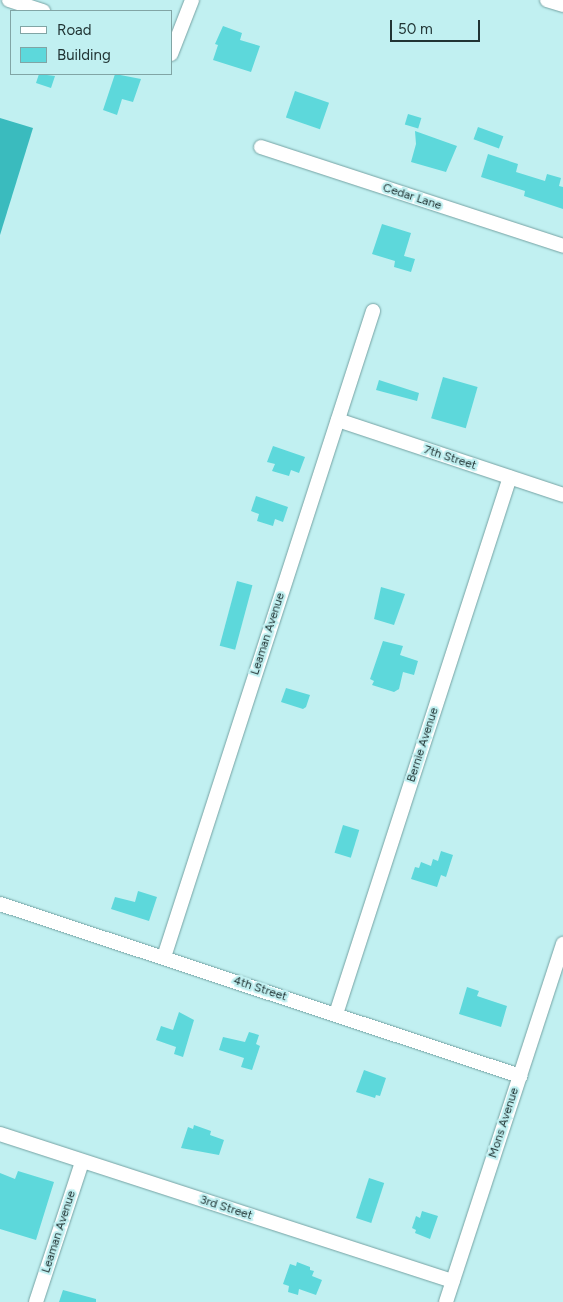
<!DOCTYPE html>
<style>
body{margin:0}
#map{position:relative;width:563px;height:1302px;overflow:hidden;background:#c1f0f1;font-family:Figtree,sans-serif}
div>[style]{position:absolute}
.forest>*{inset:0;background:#3abbbe}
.building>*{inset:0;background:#5dd8db;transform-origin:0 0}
.roads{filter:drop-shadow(0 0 1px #75a2a3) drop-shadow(0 0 1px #75a2a3)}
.minor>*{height:14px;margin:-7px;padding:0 7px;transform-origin:7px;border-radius:7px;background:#fff}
span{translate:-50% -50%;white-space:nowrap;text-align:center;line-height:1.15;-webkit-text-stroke:4.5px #c1f0f1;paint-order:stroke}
.street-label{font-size:12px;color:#213434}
.legend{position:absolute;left:10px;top:10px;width:162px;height:65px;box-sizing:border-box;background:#c1f0f1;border:1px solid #81a5a5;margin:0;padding:6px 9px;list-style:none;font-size:15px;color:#213434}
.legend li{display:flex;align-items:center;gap:10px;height:25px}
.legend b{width:25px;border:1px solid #81a5a5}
.scale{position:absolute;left:390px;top:20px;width:90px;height:22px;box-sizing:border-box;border:2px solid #213434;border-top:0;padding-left:6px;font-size:15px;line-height:18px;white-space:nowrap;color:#213434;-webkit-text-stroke:4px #c1f0f1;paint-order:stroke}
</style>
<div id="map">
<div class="forest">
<div style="clip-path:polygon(0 118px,33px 128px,0 235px)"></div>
</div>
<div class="building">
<div style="clip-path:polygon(223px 26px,242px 33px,240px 40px,260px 46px,251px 72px,213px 60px,218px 45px,215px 44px)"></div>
<div style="clip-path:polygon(39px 74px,55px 76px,51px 88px,36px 83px)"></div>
<div style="clip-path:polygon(115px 74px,141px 79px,133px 102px,122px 99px,117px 115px,103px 110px)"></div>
<div style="left:295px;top:91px;width:36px;height:28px;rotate:19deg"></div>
<div style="left:408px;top:114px;width:14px;height:11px;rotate:17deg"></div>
<div style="left:478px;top:127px;width:27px;height:13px;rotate:20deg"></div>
<div style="clip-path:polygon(415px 131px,457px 146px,446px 172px,411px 162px,416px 144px)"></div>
<div style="clip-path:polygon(488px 154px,518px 164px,516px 172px,545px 181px,547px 174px,561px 178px,559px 186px,563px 187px,563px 209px,524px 196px,525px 191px,481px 177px)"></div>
<div style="clip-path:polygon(382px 224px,411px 233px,404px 256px,415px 259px,411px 272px,394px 267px,395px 261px,372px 254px)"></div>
<div style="left:443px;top:377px;width:36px;height:43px;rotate:16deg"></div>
<div style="clip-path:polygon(379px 380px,419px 393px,417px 401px,376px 390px)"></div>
<div style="clip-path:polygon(273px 446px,305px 457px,299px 473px,291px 470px,289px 476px,272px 471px,275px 464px,267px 462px)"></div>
<div style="clip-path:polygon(256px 496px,288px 507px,283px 522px,275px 519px,273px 526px,257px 521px,259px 514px,251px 511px)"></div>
<div style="left:237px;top:581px;width:16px;height:67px;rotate:15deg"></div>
<div style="clip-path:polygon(381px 587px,405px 594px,394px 625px,374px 619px)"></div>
<div style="clip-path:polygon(383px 641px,403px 646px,400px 655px,418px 661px,414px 675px,403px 672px,399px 689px,394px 692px,372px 685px,374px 681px,370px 679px)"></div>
<div style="clip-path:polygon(286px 688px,310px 695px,306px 707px,303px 709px,281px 702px)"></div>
<div style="left:343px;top:825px;width:17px;height:29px;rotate:17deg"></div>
<div style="clip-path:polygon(441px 851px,453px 855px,446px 877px,441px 875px,437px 887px,411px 879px,415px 867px,419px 868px,421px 862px,431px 866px,433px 859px,438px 861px)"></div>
<div style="clip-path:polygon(138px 891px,157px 897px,149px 921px,111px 909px,115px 897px,135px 902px)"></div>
<div style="clip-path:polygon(467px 987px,479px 991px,477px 996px,507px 1006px,501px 1027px,459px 1014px)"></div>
<div style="clip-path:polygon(179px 1012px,194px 1020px,183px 1057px,174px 1054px,176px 1047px,156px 1040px,161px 1026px,173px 1030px)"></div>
<div style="clip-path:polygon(249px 1032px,259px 1035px,256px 1044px,260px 1046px,252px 1070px,241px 1067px,244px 1058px,219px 1050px,223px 1037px,245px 1042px)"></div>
<div style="clip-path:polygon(364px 1070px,386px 1078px,380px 1096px,376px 1095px,375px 1098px,356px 1092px)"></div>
<div style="clip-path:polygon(194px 1125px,211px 1131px,210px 1135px,224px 1140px,219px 1155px,181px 1148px,188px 1127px,193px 1129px)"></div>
<div style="clip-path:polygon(18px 1171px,54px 1182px,36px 1240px,0 1229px,0 1173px,15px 1179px)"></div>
<div style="left:369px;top:1178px;width:16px;height:42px;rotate:18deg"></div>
<div style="clip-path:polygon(422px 1211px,438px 1216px,430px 1239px,415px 1233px,416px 1230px,412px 1228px,416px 1216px,420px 1218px)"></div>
<div style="clip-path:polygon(297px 1262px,310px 1267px,310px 1270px,314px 1271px,312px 1276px,322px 1280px,316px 1295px,299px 1289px,298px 1295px,288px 1292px,289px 1286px,283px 1284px,290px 1264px,296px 1266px)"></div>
<div style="clip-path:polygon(63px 1290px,96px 1299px,96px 1302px,59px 1302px)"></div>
</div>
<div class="roads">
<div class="minor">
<div style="left:9px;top:0;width:36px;rotate:18deg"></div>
<div style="left:547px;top:0;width:17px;rotate:17deg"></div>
<div style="left:171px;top:54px;width:58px;rotate:-68.7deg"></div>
<div style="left:261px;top:147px;width:318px;rotate:18.1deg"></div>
<div style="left:338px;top:420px;width:237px;rotate:18.4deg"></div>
<div style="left:0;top:904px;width:548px;rotate:18.3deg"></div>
<div style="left:164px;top:957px;width:679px;rotate:-72.07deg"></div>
<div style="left:336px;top:1014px;width:564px;rotate:-72.05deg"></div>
<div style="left:0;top:1134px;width:476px;rotate:18deg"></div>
<div style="left:36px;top:1302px;width:147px;rotate:-71.8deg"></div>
<div style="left:446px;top:1302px;width:377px;rotate:-71.9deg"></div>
</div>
</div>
<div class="street-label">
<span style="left:412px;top:197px;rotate:18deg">Cedar Lane</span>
<span style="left:450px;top:458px;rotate:18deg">7th Street</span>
<span style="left:268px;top:634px;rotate:-72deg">Leaman Avenue</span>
<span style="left:423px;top:745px;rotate:-72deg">Bernie Avenue</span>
<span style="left:260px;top:989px;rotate:18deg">4th Street</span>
<span style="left:504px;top:1123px;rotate:-72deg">Mons Avenue</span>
<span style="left:226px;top:1208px;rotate:18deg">3rd Street</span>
<span style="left:59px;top:1232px;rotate:-72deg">Leaman Avenue</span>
</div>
<ul class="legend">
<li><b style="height:6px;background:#fff"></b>Road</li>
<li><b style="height:14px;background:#5dd8db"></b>Building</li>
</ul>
<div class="scale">50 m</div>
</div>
